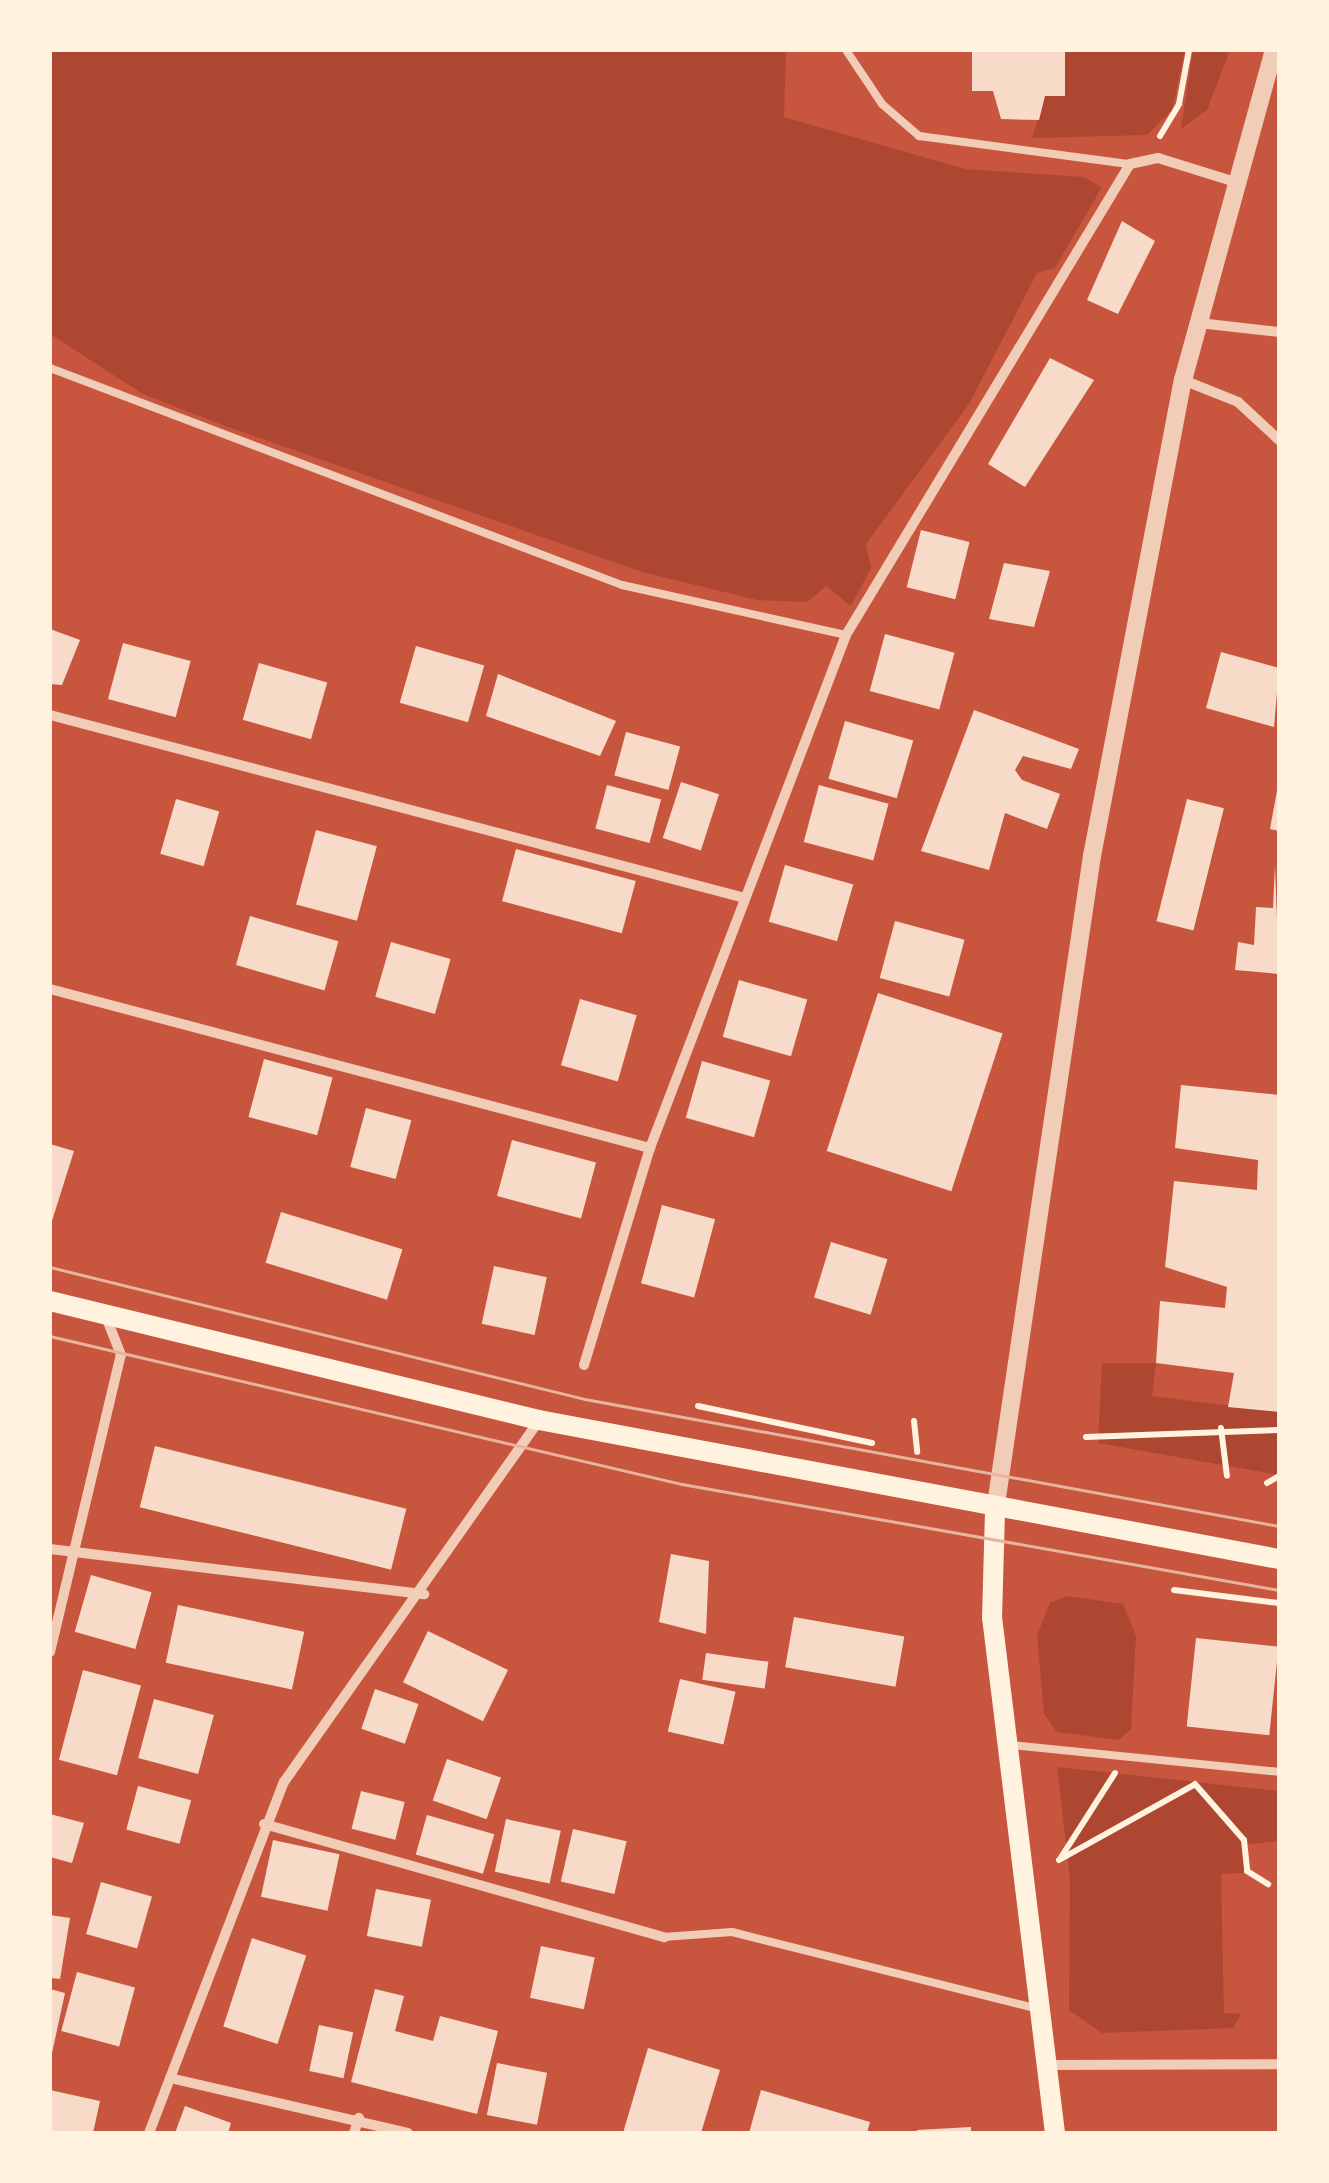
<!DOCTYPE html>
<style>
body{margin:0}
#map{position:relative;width:1329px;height:2183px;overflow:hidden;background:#c8553d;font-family:"Asap Condensed",sans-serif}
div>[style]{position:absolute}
.green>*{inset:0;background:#ae4732}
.building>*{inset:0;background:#f7dbc8;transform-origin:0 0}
.path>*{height:6px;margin:-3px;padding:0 3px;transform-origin:3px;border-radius:3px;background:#fff3e0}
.service>*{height:8px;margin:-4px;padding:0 4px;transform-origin:4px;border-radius:4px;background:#f1ccb7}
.minor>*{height:10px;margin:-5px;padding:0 5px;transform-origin:5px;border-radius:5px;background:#f1ccb7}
.tertiary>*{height:18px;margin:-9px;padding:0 9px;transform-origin:9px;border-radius:9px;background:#f1ccb7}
.secondary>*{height:20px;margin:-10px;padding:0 10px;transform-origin:10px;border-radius:10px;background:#fff3e0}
.tram>*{height:2.5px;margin:-1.25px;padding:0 1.25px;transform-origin:1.25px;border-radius:1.25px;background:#e9b49f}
span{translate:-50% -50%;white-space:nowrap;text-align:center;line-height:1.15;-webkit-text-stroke:8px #fff3e0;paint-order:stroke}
.frame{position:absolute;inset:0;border:52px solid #fff3e0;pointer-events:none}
</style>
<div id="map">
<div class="green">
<div style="clip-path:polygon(50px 50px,786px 50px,784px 117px,965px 169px,1083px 177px,1102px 187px,1055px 268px,1037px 273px,969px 404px,866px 544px,871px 568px,851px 606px,826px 586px,807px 602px,757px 600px,642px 572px,220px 424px,143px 394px,50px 334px)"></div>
<div style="clip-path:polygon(1065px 50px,1185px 50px,1172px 110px,1147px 135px,1032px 138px,1045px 96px,1065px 96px)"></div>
<div style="clip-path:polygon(1193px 50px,1230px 50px,1207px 110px,1181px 129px)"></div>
<div style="clip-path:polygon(1102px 1363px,1156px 1363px,1152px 1396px,1279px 1412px,1279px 1475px,1098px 1443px)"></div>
<div style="clip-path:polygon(1067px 1596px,1123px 1604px,1136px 1636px,1131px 1729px,1119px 1740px,1057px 1732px,1044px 1714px,1037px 1635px,1050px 1603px)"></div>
<div style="clip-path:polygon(1057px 1767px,1279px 1791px,1279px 1841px,1242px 1845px,1244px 1873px,1221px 1874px,1224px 2013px,1241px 2014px,1233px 2028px,1102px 2033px,1069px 2010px,1070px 1878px)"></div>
</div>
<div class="building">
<div style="clip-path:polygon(972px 50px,1065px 50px,1065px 96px,1045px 96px,1039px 120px,1001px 119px,993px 91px,972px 91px)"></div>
<div style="clip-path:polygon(1122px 221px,1155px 241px,1118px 314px,1087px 300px)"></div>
<div style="clip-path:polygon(1050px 358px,1094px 380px,1025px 487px,988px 464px)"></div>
<div style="left:921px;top:530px;width:50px;height:59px;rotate:14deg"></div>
<div style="clip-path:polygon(1004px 563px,1050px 571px,1034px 627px,989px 619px)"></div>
<div style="clip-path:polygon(50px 629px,80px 640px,62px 685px,50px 684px)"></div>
<div style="left:885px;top:634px;width:72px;height:59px;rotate:15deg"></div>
<div style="left:123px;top:643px;width:70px;height:58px;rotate:15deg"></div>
<div style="left:416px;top:646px;width:71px;height:59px;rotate:16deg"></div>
<div style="clip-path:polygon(1221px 652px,1279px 668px,1274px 727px,1206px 708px)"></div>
<div style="left:259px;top:663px;width:71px;height:59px;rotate:16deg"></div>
<div style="clip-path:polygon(498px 674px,616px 721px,600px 756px,486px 716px)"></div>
<div style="clip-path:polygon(974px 710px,1079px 749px,1071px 769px,1023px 756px,1015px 770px,1022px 780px,1060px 794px,1047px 829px,1005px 813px,989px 870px,921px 851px)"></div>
<div style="left:845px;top:721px;width:71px;height:60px;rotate:16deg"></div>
<div style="left:626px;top:732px;width:56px;height:45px;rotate:15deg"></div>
<div style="clip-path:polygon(1279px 780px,1279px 831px,1270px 829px)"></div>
<div style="left:681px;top:782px;width:40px;height:59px;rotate:18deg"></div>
<div style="left:607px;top:785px;width:56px;height:45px;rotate:15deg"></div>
<div style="left:819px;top:785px;width:72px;height:59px;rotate:15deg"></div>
<div style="left:176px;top:799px;width:45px;height:57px;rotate:16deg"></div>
<div style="left:1187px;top:799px;width:38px;height:126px;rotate:14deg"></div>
<div style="left:316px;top:830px;width:63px;height:77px;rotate:15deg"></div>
<div style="left:516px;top:849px;width:124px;height:54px;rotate:15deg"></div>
<div style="left:785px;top:865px;width:71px;height:59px;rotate:16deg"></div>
<div style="clip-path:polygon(1275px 865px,1279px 974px,1235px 970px,1238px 942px,1254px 945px,1256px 907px,1273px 908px)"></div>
<div style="left:250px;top:916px;width:92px;height:51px;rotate:16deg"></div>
<div style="left:895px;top:921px;width:72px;height:59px;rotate:15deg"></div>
<div style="left:391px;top:942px;width:62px;height:57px;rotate:16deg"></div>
<div style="left:739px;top:980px;width:71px;height:59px;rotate:16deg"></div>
<div style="left:878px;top:993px;width:131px;height:166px;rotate:18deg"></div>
<div style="left:580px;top:999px;width:59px;height:69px;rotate:16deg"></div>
<div style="left:264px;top:1059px;width:71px;height:60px;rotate:15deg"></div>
<div style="left:702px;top:1061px;width:71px;height:59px;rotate:16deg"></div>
<div style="clip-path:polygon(1181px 1085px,1279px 1095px,1279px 1412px,1228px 1407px,1234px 1373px,1156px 1363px,1160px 1301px,1225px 1308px,1227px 1287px,1165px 1267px,1174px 1181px,1257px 1190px,1258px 1160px,1175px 1148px)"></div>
<div style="left:366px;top:1108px;width:47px;height:61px;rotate:15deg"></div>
<div style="left:512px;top:1140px;width:87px;height:58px;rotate:15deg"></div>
<div style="clip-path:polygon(50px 1144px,74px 1151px,51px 1224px,50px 1224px)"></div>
<div style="left:662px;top:1205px;width:55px;height:81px;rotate:15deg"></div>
<div style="left:281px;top:1212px;width:127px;height:53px;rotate:17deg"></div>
<div style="left:831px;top:1242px;width:59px;height:58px;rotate:17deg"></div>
<div style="left:494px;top:1266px;width:54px;height:59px;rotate:12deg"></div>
<div style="left:155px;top:1446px;width:259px;height:63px;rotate:14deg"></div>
<div style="clip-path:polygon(671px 1554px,709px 1561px,706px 1634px,659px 1622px)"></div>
<div style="left:91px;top:1575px;width:63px;height:59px;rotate:16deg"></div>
<div style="left:178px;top:1605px;width:129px;height:59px;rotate:12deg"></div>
<div style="left:794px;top:1617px;width:112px;height:51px;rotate:10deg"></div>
<div style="left:428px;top:1631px;width:89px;height:57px;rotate:26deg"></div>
<div style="left:1196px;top:1638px;width:83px;height:89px;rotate:6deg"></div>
<div style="left:706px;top:1653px;width:63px;height:27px;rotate:8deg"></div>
<div style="left:83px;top:1670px;width:60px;height:93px;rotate:15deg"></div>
<div style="left:680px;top:1679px;width:57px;height:54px;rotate:13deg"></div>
<div style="left:375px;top:1689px;width:46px;height:42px;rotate:19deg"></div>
<div style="left:154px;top:1699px;width:62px;height:61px;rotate:15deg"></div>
<div style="left:447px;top:1759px;width:57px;height:44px;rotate:19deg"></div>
<div style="left:138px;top:1786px;width:55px;height:45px;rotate:15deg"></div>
<div style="left:361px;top:1791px;width:45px;height:39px;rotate:14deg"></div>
<div style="clip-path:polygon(50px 1814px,84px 1823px,72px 1863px,50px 1857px)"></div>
<div style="left:427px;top:1815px;width:70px;height:41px;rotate:16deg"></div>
<div style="left:506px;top:1819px;width:56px;height:54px;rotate:12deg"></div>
<div style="left:573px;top:1829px;width:55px;height:54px;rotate:13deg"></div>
<div style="left:273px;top:1840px;width:68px;height:58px;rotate:12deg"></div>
<div style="left:101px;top:1882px;width:53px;height:54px;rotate:16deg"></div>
<div style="left:376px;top:1889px;width:56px;height:48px;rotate:11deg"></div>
<div style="clip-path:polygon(50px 1915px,70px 1918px,60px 1979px,50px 1978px)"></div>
<div style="left:252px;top:1938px;width:57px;height:93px;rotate:18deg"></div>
<div style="left:541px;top:1946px;width:55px;height:53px;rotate:12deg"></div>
<div style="left:77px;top:1972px;width:60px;height:61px;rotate:15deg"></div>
<div style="clip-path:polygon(50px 1989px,65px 1993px,52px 2053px,50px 2053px)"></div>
<div style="clip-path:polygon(375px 1989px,404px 1996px,395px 2031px,433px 2041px,440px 2016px,498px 2031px,477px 2114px,351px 2082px)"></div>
<div style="left:319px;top:2025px;width:35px;height:47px;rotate:12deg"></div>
<div style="clip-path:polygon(648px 2048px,720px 2070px,701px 2133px,623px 2133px)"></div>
<div style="left:497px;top:2063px;width:51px;height:53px;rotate:11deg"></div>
<div style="clip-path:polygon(50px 2090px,100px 2101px,93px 2133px,50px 2133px)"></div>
<div style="clip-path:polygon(761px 2090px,870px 2122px,867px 2133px,749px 2133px)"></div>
<div style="clip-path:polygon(185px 2106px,231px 2123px,228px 2133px,175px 2133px)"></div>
<div style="clip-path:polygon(971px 2127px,971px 2133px,917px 2133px,917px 2130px)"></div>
</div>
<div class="path">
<div style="left:1160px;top:136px;width:37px;rotate:-59deg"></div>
<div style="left:1179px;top:104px;width:55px;rotate:-79.5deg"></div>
<div style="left:698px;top:1406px;width:178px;rotate:12deg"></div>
<div style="left:914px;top:1421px;width:31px;rotate:84deg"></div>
<div style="left:1221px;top:1428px;width:48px;rotate:82.9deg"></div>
<div style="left:1086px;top:1437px;width:193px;rotate:-2.1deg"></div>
<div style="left:1267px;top:1483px;width:14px;rotate:-30deg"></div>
<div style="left:1174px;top:1590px;width:106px;rotate:7.1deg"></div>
<div style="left:1195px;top:1784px;width:74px;rotate:48.8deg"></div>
<div style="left:1244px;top:1840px;width:31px;rotate:84deg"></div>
<div style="left:1247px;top:1871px;width:25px;rotate:32deg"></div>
<div style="left:1060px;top:1859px;width:102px;rotate:-57.4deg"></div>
<div style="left:1059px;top:1860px;width:154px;rotate:-29.1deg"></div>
</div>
<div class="service">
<div style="left:846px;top:50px;width:65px;rotate:56.3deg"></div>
<div style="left:882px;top:104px;width:49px;rotate:40.9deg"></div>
<div style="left:919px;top:136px;width:213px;rotate:7.6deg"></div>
<div style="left:50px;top:368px;width:612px;rotate:20.78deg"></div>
<div style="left:622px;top:585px;width:230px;rotate:12.6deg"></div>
<div style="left:1010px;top:1745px;width:270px;rotate:5.7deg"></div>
<div style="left:664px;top:1937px;width:68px;rotate:-4.2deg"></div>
<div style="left:732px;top:1932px;width:316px;rotate:14.1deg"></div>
</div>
<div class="minor">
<div style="left:1199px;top:323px;width:81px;rotate:6.4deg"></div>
<div style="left:1183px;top:380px;width:59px;rotate:21.8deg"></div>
<div style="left:1238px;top:402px;width:56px;rotate:42.8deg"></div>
<div style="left:50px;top:715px;width:719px;rotate:14.75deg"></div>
<div style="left:50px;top:989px;width:621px;rotate:14.84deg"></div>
<div style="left:584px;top:1365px;width:227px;rotate:-73.1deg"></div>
<div style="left:650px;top:1148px;width:549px;rotate:-69.09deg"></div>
<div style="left:846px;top:635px;width:550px;rotate:-58.91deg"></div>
<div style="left:1130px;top:164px;width:29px;rotate:-12deg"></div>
<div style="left:1158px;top:158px;width:81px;rotate:17.3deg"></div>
<div style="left:50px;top:1549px;width:377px;rotate:6.9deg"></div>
<div style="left:50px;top:1652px;width:305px;rotate:-76.6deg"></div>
<div style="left:121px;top:1355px;width:41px;rotate:-111.5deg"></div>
<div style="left:264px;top:1824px;width:416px;rotate:15.8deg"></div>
<div style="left:1046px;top:2065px;width:233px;rotate:-0.2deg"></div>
<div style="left:170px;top:2078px;width:244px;rotate:13deg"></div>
<div style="left:149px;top:2133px;width:376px;rotate:-69deg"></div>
<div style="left:284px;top:1782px;width:442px;rotate:-54.8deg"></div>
<div style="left:354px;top:2133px;width:16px;rotate:-72deg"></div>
</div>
<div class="tertiary">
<div style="left:995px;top:1511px;width:662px;rotate:-81.58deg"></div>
<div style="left:1092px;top:856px;width:485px;rotate:-79.2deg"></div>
<div style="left:1183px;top:380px;width:342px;rotate:-74.6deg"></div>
</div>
<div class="secondary">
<div style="left:50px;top:1301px;width:503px;rotate:13.68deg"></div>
<div style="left:539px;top:1420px;width:753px;rotate:10.64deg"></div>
<div style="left:995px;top:1511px;width:106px;rotate:91.6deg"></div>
<div style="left:992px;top:1617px;width:520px;rotate:83.04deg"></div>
</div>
<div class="tram">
<div style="left:50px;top:1267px;width:551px;rotate:13.86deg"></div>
<div style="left:585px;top:1399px;width:706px;rotate:10.37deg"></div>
<div style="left:50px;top:1336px;width:649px;rotate:13.18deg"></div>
<div style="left:682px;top:1484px;width:606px;rotate:10.07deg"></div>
</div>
<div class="frame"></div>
</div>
